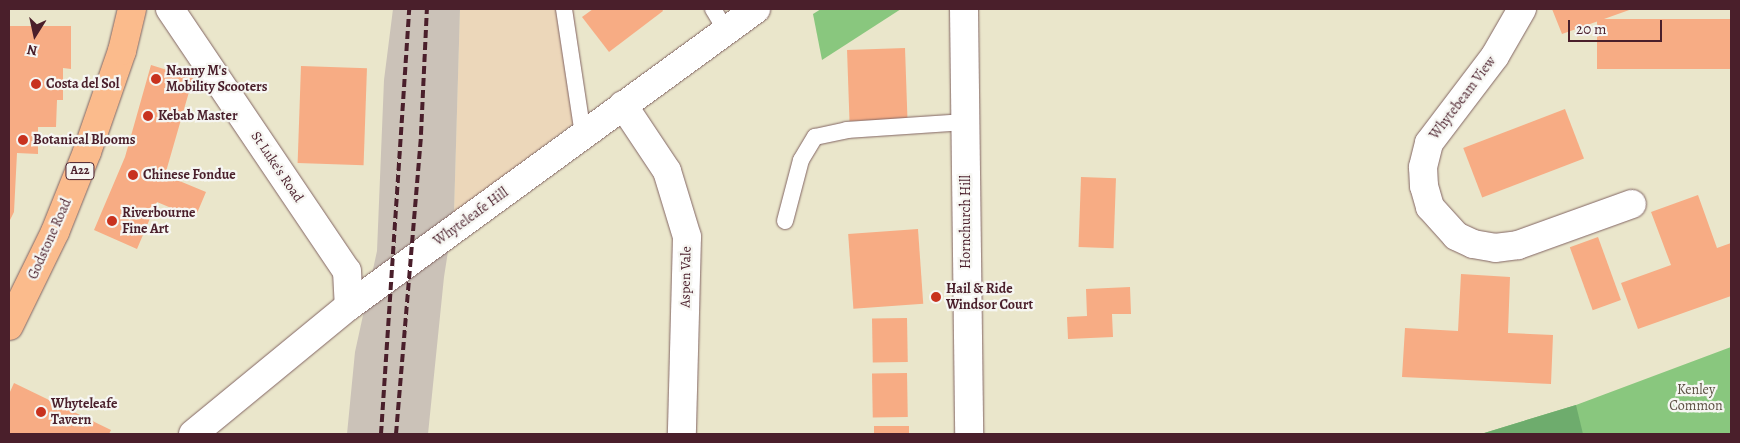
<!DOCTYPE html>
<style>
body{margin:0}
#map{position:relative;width:1740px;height:443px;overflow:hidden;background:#eae6cb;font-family:Alegreya,serif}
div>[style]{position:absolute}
.built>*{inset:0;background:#ecd7ba}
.industrial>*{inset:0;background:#cbc2b8}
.green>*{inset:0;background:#89c77e}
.forest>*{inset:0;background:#6eac6d}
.building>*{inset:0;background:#f7ac84;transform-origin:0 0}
.roads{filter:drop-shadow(0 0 1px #826563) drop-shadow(0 0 1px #826563)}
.service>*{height:16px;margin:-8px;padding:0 8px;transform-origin:8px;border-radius:8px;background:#fff}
.minor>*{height:28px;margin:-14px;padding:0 14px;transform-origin:14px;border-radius:14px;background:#fff}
.tertiary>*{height:28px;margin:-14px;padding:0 14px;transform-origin:14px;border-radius:14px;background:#fff}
.trunk>*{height:28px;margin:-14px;padding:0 14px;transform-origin:14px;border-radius:14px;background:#fbbb8c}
.rail>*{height:4px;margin-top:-2px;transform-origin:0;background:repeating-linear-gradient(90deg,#4a1f2b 0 8px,transparent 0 12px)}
.dots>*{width:14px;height:14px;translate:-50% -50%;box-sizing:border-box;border:2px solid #f6f6f2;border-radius:50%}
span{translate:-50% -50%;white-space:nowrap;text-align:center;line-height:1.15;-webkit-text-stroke:4.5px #f6f6f2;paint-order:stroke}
.shield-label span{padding:1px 4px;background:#f6f6f2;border:1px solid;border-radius:4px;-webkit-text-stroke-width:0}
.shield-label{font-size:12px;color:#4a1f2b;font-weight:700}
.poi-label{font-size:14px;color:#4a1f2b;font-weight:700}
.left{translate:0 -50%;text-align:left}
.street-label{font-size:14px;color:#4a1f2b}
.park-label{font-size:14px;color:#5d5144}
.frame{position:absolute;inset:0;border:10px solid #4a1f2b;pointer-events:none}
.north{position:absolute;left:10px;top:10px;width:50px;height:50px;-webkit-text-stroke:4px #f6f6f2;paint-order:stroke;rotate:190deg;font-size:14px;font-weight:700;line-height:20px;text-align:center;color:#4a1f2b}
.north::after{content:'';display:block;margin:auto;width:18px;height:22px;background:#4a1f2b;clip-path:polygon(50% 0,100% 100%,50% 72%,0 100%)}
.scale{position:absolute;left:1568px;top:20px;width:94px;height:22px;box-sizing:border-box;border:2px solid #4a1f2b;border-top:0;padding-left:6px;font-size:15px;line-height:18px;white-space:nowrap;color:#4a1f2b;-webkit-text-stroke:4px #f6f6f2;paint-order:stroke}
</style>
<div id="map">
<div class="built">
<div style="clip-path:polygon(460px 9px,573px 9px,587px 113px,454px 213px)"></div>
</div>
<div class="industrial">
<div style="clip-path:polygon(393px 9px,460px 9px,454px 213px,444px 277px,428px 434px,347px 434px,355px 352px,377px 251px,384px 80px)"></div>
</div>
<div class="green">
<div style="clip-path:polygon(821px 9px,901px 9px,822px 60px,813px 14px)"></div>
<div style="clip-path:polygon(1731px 347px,1731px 434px,1481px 434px,1576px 405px)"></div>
</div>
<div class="forest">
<div style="clip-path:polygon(1576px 405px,1583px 434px,1481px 434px)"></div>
</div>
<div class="building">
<div style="clip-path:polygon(593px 9px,662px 9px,663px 11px,609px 52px,582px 17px)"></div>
<div style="clip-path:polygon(1552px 9px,1632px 9px,1562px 34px)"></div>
<div style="left:1731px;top:19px;width:50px;height:134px;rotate:90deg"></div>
<div style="clip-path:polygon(9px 26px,71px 26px,71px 69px,63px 68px,63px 100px,57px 100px,56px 127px,38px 127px,38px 154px,17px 153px,14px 212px,9px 222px)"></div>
<div style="left:905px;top:48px;width:71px;height:58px;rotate:88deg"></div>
<div style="clip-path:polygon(151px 65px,193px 78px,165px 175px,206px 192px,195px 218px,157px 202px,137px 249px,94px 230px,125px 157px)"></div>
<div style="left:301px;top:66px;width:66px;height:97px;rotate:2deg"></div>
<div style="left:1565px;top:109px;width:53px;height:109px;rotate:69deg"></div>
<div style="left:1081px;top:177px;width:35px;height:70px;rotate:2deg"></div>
<div style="clip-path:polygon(1698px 195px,1717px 248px,1731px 243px,1731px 296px,1638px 329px,1621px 283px,1671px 265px,1651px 212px)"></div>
<div style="left:918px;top:229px;width:75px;height:70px;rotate:86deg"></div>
<div style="left:1598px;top:237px;width:67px;height:30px;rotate:70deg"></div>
<div style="clip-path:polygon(1461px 274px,1510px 277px,1508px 333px,1553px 335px,1551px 384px,1402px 377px,1405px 328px,1458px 331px)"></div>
<div style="clip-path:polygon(1130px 287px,1131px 314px,1112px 314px,1113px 337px,1068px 339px,1067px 317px,1087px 316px,1086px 289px)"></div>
<div style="left:907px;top:318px;width:44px;height:35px;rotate:89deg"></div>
<div style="left:907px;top:373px;width:44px;height:35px;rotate:89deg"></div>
<div style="clip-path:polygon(14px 383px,111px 430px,109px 434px,9px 434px,9px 394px)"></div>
<div style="left:909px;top:426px;width:8px;height:35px;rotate:90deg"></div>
</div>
<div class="roads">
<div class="service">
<div style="left:564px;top:9px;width:127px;rotate:81.4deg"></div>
<div style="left:713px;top:9px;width:26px;rotate:59deg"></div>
<div style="left:785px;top:221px;width:63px;rotate:-75.3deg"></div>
<div style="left:801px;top:160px;width:27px;rotate:-59deg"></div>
<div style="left:815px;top:137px;width:33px;rotate:-12deg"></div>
<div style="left:847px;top:130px;width:118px;rotate:-3.9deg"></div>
</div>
<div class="minor">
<div style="left:170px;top:9px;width:316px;rotate:56deg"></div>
<div style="left:347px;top:271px;width:35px;rotate:87deg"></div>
<div style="left:964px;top:9px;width:425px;rotate:89.3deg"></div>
<div style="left:1522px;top:9px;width:54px;rotate:119.9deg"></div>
<div style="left:1495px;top:56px;width:109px;rotate:127.2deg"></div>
<div style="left:1429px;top:143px;width:25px;rotate:104deg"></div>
<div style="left:1423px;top:167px;width:19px;rotate:87deg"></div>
<div style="left:1424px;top:186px;width:22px;rotate:74deg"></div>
<div style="left:1430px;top:207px;width:39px;rotate:48deg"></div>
<div style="left:1456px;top:236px;width:19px;rotate:25deg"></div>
<div style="left:1473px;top:244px;width:22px;rotate:10deg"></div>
<div style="left:1495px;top:248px;width:23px;rotate:-7deg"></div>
<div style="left:1518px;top:245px;width:121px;rotate:-19.8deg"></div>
<div style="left:623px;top:105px;width:79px;rotate:56.3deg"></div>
<div style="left:667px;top:171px;width:69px;rotate:73.1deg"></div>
<div style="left:687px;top:237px;width:197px;rotate:91.5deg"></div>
</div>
<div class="tertiary">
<div style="left:193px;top:434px;width:202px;rotate:-39.4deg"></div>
<div style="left:349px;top:306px;width:504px;rotate:-36.12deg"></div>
</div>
<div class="trunk">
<div style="left:9px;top:326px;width:105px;rotate:-63.9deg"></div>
<div style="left:55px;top:232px;width:86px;rotate:-68.2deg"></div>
<div style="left:87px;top:152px;width:107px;rotate:-70.9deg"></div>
<div style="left:122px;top:51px;width:43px;rotate:-76.6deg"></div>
</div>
</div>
<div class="rail">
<div style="left:381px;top:434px;width:426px;rotate:-86.2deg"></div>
<div style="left:396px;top:434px;width:301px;rotate:-85.2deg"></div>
<div style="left:421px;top:134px;width:125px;rotate:-87.3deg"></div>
</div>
<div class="dots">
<div style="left:156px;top:79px;background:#c8321e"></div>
<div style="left:36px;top:84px;background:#c8321e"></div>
<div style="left:148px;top:116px;background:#c8321e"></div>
<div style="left:23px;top:140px;background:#c8321e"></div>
<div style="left:133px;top:175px;background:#c8321e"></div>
<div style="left:112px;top:221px;background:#c8321e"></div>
<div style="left:936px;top:297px;background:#c8321e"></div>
<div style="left:41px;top:412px;background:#c8321e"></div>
</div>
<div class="shield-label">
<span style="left:80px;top:171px">A22</span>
</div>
<div class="poi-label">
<span class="left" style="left:166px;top:79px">Nanny M's<br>Mobility Scooters</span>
<span class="left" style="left:46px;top:84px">Costa del Sol</span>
<span class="left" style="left:158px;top:116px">Kebab Master</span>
<span class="left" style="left:33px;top:140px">Botanical Blooms</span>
<span class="left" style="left:143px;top:175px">Chinese Fondue</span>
<span class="left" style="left:122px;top:221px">Riverbourne<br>Fine Art</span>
<span class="left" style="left:946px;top:297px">Hail &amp; Ride<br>Windsor Court</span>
<span class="left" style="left:51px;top:412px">Whyteleafe<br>Tavern</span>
</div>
<div class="street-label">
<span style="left:1463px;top:98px;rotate:-53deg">Whytebeam View</span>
<span style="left:277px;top:167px;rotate:56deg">St Luke's Road</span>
<span style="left:471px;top:217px;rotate:-36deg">Whyteleafe Hill</span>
<span style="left:966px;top:222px;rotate:-90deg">Hornchurch Hill</span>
<span style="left:50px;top:239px;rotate:-66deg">Godstone Road</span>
<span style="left:686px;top:277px;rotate:-89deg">Aspen Vale</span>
</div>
<div class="park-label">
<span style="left:1696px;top:398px">Kenley<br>Common</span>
</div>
<div class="frame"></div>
<div class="north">N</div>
<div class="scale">20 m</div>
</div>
